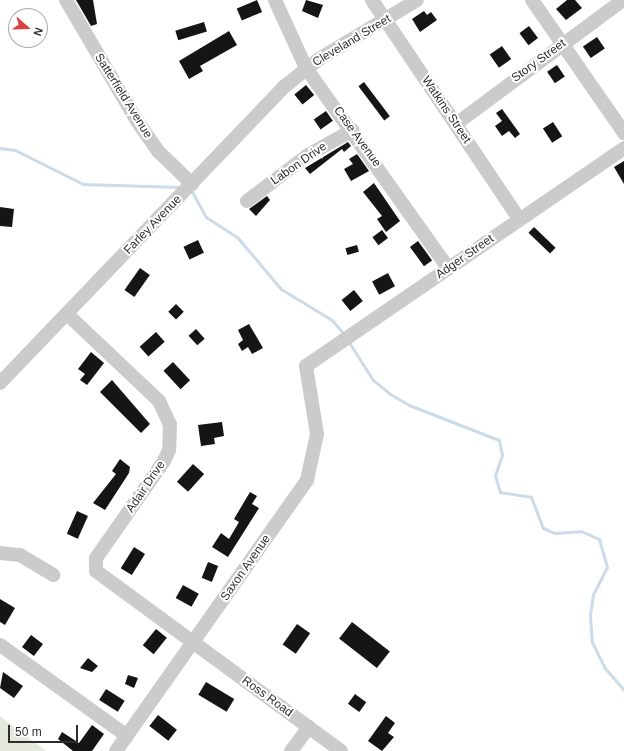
<!DOCTYPE html>
<style>
body{margin:0}
#map{position:relative;width:624px;height:751px;overflow:hidden;background:#fff;font-family:Arial,sans-serif}
div>[style]{position:absolute}
.green>*{inset:0;background:#e3eadd}
.stream>*{height:3px;margin:-1.5px;padding:0 1.5px;transform-origin:1.5px;border-radius:1.5px;background:#cbdbe9}
.building>*{inset:0;background:#151515;transform-origin:0 0}
.minor>*{height:14px;margin:-7px;padding:0 7px;transform-origin:7px;border-radius:7px;background:#cbcbcb}
span{translate:-50% -50%;white-space:nowrap;text-align:center;line-height:1.15;-webkit-text-stroke:4px #fff;paint-order:stroke}
.street-label{font-size:12px;color:#2e2e2e}
.north{position:absolute;left:8px;top:8px;width:40px;height:40px;box-sizing:border-box;background:#fff;border:1px solid #ababab;border-radius:50%;rotate:110deg;font-size:11px;font-weight:700;line-height:16px;text-align:center;color:#2e2e2e}
.north::after{content:'';display:block;margin:auto;width:14px;height:18px;background:#d54241;clip-path:polygon(50% 0,100% 100%,50% 72%,0 100%)}
.scale{position:absolute;left:8px;top:725px;width:70px;height:18px;box-sizing:border-box;border:2px solid #2e2e2e;border-top:0;padding-left:5px;font-size:12px;line-height:14px;white-space:nowrap;color:#2e2e2e;-webkit-text-stroke:3px #fff;paint-order:stroke}
</style>
<div id="map">
<div class="green">
<div style="clip-path:polygon(0 716px,46px 751px,0 751px)"></div>
</div>
<div class="stream">
<div style="left:0;top:148px;width:15px;rotate:8deg"></div>
<div style="left:15px;top:150px;width:76px;rotate:26.6deg"></div>
<div style="left:83px;top:184px;width:95px;rotate:1.8deg"></div>
<div style="left:191px;top:190px;width:31px;rotate:61deg"></div>
<div style="left:206px;top:217px;width:38px;rotate:33deg"></div>
<div style="left:238px;top:238px;width:67px;rotate:49.9deg"></div>
<div style="left:281px;top:289px;width:60px;rotate:31.3deg"></div>
<div style="left:332px;top:320px;width:17px;rotate:50deg"></div>
<div style="left:350px;top:344px;width:43px;rotate:57.4deg"></div>
<div style="left:373px;top:380px;width:22px;rotate:39deg"></div>
<div style="left:390px;top:394px;width:22px;rotate:30deg"></div>
<div style="left:409px;top:405px;width:97px;rotate:21.3deg"></div>
<div style="left:499px;top:440px;width:15px;rotate:79deg"></div>
<div style="left:502px;top:455px;width:21px;rotate:109deg"></div>
<div style="left:495px;top:475px;width:18px;rotate:74deg"></div>
<div style="left:500px;top:492px;width:31px;rotate:9deg"></div>
<div style="left:531px;top:497px;width:33px;rotate:69deg"></div>
<div style="left:543px;top:528px;width:13px;rotate:23deg"></div>
<div style="left:555px;top:533px;width:26px;rotate:-4deg"></div>
<div style="left:581px;top:531px;width:20px;rotate:24deg"></div>
<div style="left:599px;top:539px;width:29px;rotate:74deg"></div>
<div style="left:607px;top:567px;width:30px;rotate:117deg"></div>
<div style="left:593px;top:594px;width:22px;rotate:98deg"></div>
<div style="left:590px;top:616px;width:26px;rotate:86deg"></div>
<div style="left:592px;top:642px;width:28px;rotate:64deg"></div>
<div style="left:604px;top:667px;width:30px;rotate:49deg"></div>
</div>
<div class="building">
<div style="clip-path:polygon(93px 0,97px 24px,91px 26px,76px 0)"></div>
<div style="left:257px;top:0;width:13px;height:22px;rotate:67deg"></div>
<div style="clip-path:polygon(306px 0,323px 5px,318px 18px,302px 11px)"></div>
<div style="clip-path:polygon(567px 0,575px 0,582px 8px,566px 20px,556px 9px)"></div>
<div style="clip-path:polygon(424px 11px,427px 15px,431px 12px,437px 20px,420px 32px,412px 19px)"></div>
<div style="left:204px;top:22px;width:10px;height:30px;rotate:73deg"></div>
<div style="left:529px;top:26px;width:15px;height:12px;rotate:53deg"></div>
<div style="clip-path:polygon(229px 31px,237px 45px,200px 66px,203px 71px,189px 79px,179px 61px)"></div>
<div style="left:597px;top:37px;width:14px;height:17px;rotate:56deg"></div>
<div style="left:502px;top:46px;width:16px;height:15px;rotate:55deg"></div>
<div style="left:557px;top:65px;width:14px;height:12px;rotate:56deg"></div>
<div style="left:364px;top:82px;width:43px;height:7px;rotate:53deg"></div>
<div style="left:306px;top:85px;width:13px;height:15px;rotate:51deg"></div>
<div style="clip-path:polygon(502px 109px,520px 134px,515px 138px,509px 131px,502px 136px,495px 126px,502px 121px,496px 113px)"></div>
<div style="left:326px;top:111px;width:12px;height:15px;rotate:55deg"></div>
<div style="left:553px;top:122px;width:17px;height:12px;rotate:57deg"></div>
<div style="clip-path:polygon(348px 142px,351px 146px,344px 152px,342px 149px,310px 174px,305px 168px)"></div>
<div style="clip-path:polygon(357px 154px,369px 171px,351px 181px,344px 169px,353px 164px,349px 159px)"></div>
<div style="clip-path:polygon(624px 161px,624px 184px,614px 167px)"></div>
<div style="clip-path:polygon(374px 183px,400px 221px,386px 232px,377px 219px,382px 216px,363px 192px)"></div>
<div style="clip-path:polygon(267px 196px,270px 200px,256px 216px,249px 209px)"></div>
<div style="clip-path:polygon(0 207px,14px 209px,12px 227px,0 226px)"></div>
<div style="left:534px;top:227px;width:30px;height:8px;rotate:44deg"></div>
<div style="left:382px;top:230px;width:10px;height:12px;rotate:53deg"></div>
<div style="left:198px;top:240px;width:14px;height:16px;rotate:65deg"></div>
<div style="left:418px;top:241px;width:24px;height:10px;rotate:54deg"></div>
<div style="left:357px;top:245px;width:7px;height:12px;rotate:74deg"></div>
<div style="left:140px;top:268px;width:12px;height:27px;rotate:35deg"></div>
<div style="left:388px;top:273px;width:15px;height:18px;rotate:62deg"></div>
<div style="left:354px;top:290px;width:14px;height:16px;rotate:51deg"></div>
<div style="left:176px;top:304px;width:11px;height:11px;rotate:45deg"></div>
<div style="clip-path:polygon(249px 324px,263px 348px,252px 354px,248px 347px,242px 351px,238px 344px,243px 340px,238px 330px)"></div>
<div style="left:196px;top:329px;width:13px;height:10px;rotate:48deg"></div>
<div style="left:156px;top:332px;width:13px;height:22px;rotate:48deg"></div>
<div style="clip-path:polygon(91px 352px,104px 363px,87px 385px,80px 380px,85px 374px,78px 369px)"></div>
<div style="left:173px;top:362px;width:25px;height:13px;rotate:47deg"></div>
<div style="clip-path:polygon(112px 380px,150px 424px,141px 433px,100px 392px)"></div>
<div style="clip-path:polygon(222px 422px,224px 436px,214px 438px,215px 444px,201px 446px,198px 425px)"></div>
<div style="clip-path:polygon(120px 459px,130px 467px,129px 473px,105px 510px,93px 503px,116px 474px,112px 471px)"></div>
<div style="left:193px;top:464px;width:15px;height:24px;rotate:42deg"></div>
<div style="clip-path:polygon(250px 492px,257px 496px,252px 504px,259px 508px,228px 557px,212px 547px,221px 533px,229px 539px,239px 522px,234px 519px)"></div>
<div style="left:77px;top:511px;width:12px;height:25px;rotate:24deg"></div>
<div style="left:134px;top:547px;width:13px;height:25px;rotate:32deg"></div>
<div style="left:208px;top:562px;width:11px;height:17px;rotate:22deg"></div>
<div style="left:183px;top:585px;width:18px;height:15px;rotate:29deg"></div>
<div style="clip-path:polygon(0 599px,15px 608px,5px 625px,0 622px)"></div>
<div style="left:352px;top:622px;width:48px;height:21px;rotate:38deg"></div>
<div style="left:297px;top:624px;width:16px;height:25px;rotate:35deg"></div>
<div style="left:156px;top:629px;width:14px;height:21px;rotate:39deg"></div>
<div style="left:31px;top:635px;width:15px;height:15px;rotate:37deg"></div>
<div style="clip-path:polygon(88px 658px,98px 666px,92px 672px,80px 668px)"></div>
<div style="clip-path:polygon(3px 672px,23px 686px,14px 698px,0 688px)"></div>
<div style="clip-path:polygon(128px 675px,138px 678px,134px 688px,125px 684px)"></div>
<div style="left:206px;top:682px;width:33px;height:15px;rotate:31deg"></div>
<div style="left:106px;top:689px;width:22px;height:13px;rotate:32deg"></div>
<div style="left:355px;top:694px;width:14px;height:12px;rotate:36deg"></div>
<div style="left:158px;top:715px;width:24px;height:14px;rotate:38deg"></div>
<div style="clip-path:polygon(386px 716px,395px 723px,388px 733px,394px 737px,382px 751px,368px 741px)"></div>
<div style="clip-path:polygon(92px 725px,104px 734px,92px 751px,73px 751px,58px 739px,62px 732px,79px 743px)"></div>
</div>
<div class="minor">
<div style="left:66px;top:0;width:140px;rotate:59.6deg"></div>
<div style="left:137px;top:121px;width:38px;rotate:55deg"></div>
<div style="left:159px;top:152px;width:46px;rotate:44.1deg"></div>
<div style="left:275px;top:0;width:75px;rotate:65.5deg"></div>
<div style="left:306px;top:68px;width:245px;rotate:54.6deg"></div>
<div style="left:372px;top:0;width:264px;rotate:56.1deg"></div>
<div style="left:532px;top:0;width:162px;rotate:55.3deg"></div>
<div style="left:456px;top:124px;width:208px;rotate:-36.6deg"></div>
<div style="left:247px;top:201px;width:76px;rotate:-37deg"></div>
<div style="left:308px;top:155px;width:51px;rotate:-29.1deg"></div>
<div style="left:67px;top:314px;width:127px;rotate:43.4deg"></div>
<div style="left:159px;top:401px;width:26px;rotate:65deg"></div>
<div style="left:170px;top:425px;width:25px;rotate:92deg"></div>
<div style="left:169px;top:450px;width:12px;rotate:114deg"></div>
<div style="left:164px;top:461px;width:118px;rotate:125deg"></div>
<div style="left:96px;top:558px;width:13px;rotate:90deg"></div>
<div style="left:96px;top:571px;width:304px;rotate:36.3deg"></div>
<div style="left:0;top:383px;width:412px;rotate:-46.2deg"></div>
<div style="left:285px;top:86px;width:43px;rotate:-38.5deg"></div>
<div style="left:319px;top:59px;width:114px;rotate:-31deg"></div>
<div style="left:0;top:553px;width:20px;rotate:6deg"></div>
<div style="left:20px;top:555px;width:39px;rotate:31deg"></div>
<div style="left:0;top:645px;width:156px;rotate:35.6deg"></div>
<div style="left:116px;top:751px;width:332px;rotate:-54.8deg"></div>
<div style="left:307px;top:480px;width:47px;rotate:-77.7deg"></div>
<div style="left:317px;top:434px;width:69px;rotate:-99.2deg"></div>
<div style="left:306px;top:366px;width:386px;rotate:-34.4deg"></div>
<div style="left:291px;top:751px;width:30px;rotate:-53deg"></div>
</div>
<div class="street-label">
<span style="left:352px;top:41px;rotate:-31deg">Cleveland Street</span>
<span style="left:539px;top:61px;rotate:-36deg">Story Street</span>
<span style="left:123px;top:96px;rotate:58deg">Satterfield Avenue</span>
<span style="left:446px;top:110px;rotate:56deg">Watkins Street</span>
<span style="left:357px;top:137px;rotate:54deg">Case Avenue</span>
<span style="left:299px;top:164px;rotate:-35deg">Labon Drive</span>
<span style="left:153px;top:225px;rotate:-46deg">Farley Avenue</span>
<span style="left:465px;top:257px;rotate:-35deg">Adger Street</span>
<span style="left:146px;top:487px;rotate:-56deg">Adair Drive</span>
<span style="left:246px;top:568px;rotate:-55deg">Saxon Avenue</span>
<span style="left:267px;top:697px;rotate:36deg">Ross Road</span>
</div>
<div class="north">N</div>
<div class="scale">50 m</div>
</div>
